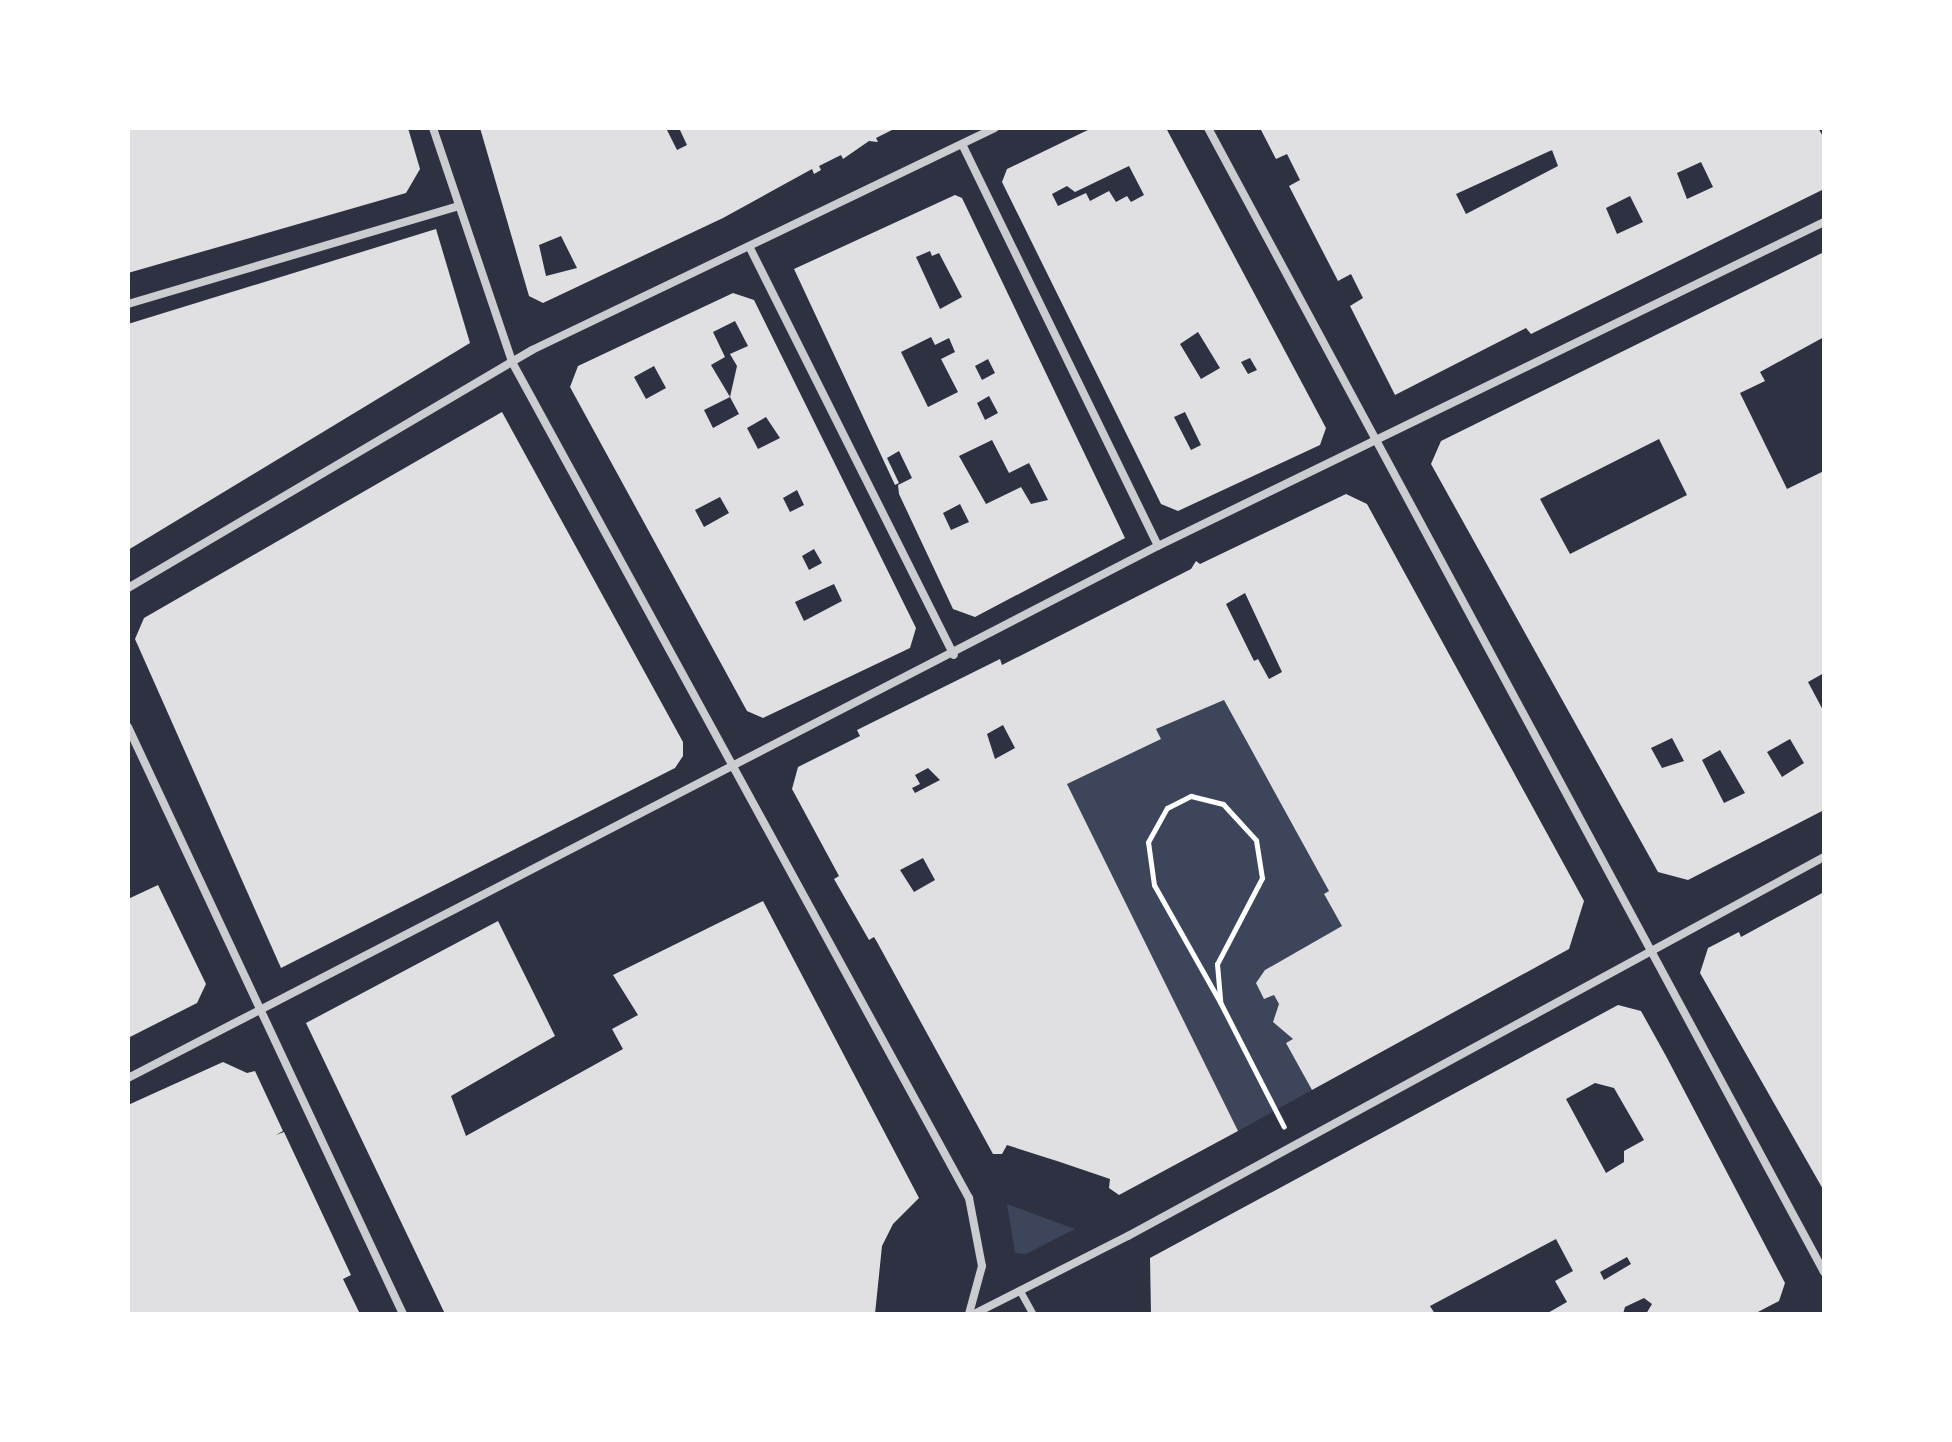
<!DOCTYPE html>
<style>
body{margin:0}
#map{position:relative;width:1952px;height:1442px;overflow:hidden;background:#2d3142;font-family:"Asap Condensed",sans-serif}
div>[style]{position:absolute}
.green>*{inset:0;background:#3c4559}
.building>*{inset:0;background:#e0e0e3}
.path>*{height:5px;margin:-2.5px;padding:0 2.5px;transform-origin:2.5px;border-radius:2.5px;background:#fff}
.pedestrian>*{height:7px;margin:-3.5px;padding:0 3.5px;transform-origin:3.5px;border-radius:3.5px;background:#caccd0}
.minor>*{height:8px;margin:-4px;padding:0 4px;transform-origin:4px;border-radius:4px;background:#caccd0}
span{translate:-50% -50%;white-space:nowrap;text-align:center;line-height:1.15;-webkit-text-stroke:6px #fff;paint-order:stroke}
.frame{position:absolute;inset:0;border:130px solid #fff;pointer-events:none}
</style>
<div id="map">
<div class="green">
<div style="clip-path:polygon(1224px 700px,1329px 891px,1324px 895px,1342px 926px,1274px 995px,1279px 1004px,1273px 1022px,1293px 1039px,1287px 1044px,1312px 1090px,1238px 1131px,1067px 784px,1160px 739px,1156px 729px)"></div>
<div style="clip-path:polygon(1007px 1204px,1075px 1229px,1026px 1254px,1015px 1253px)"></div>
</div>
<div class="building">
<div style="clip-path:polygon(128px 128px,408px 128px,420px 169px,406px 193px,128px 273px)"></div>
<div style="clip-path:polygon(evenodd,480px 128px,666px 128px,677px 150px,687px 145px,679px 128px,896px 128px,876px 138px,878px 142px,869px 141px,843px 159px,841px 155px,819px 166px,821px 170px,814px 174px,812px 169px,723px 218px,543px 303px,529px 296px,480px 128px,561px 236px,577px 268px,546px 276px,539px 245px,561px 236px)"></div>
<div style="clip-path:polygon(evenodd,1092px 128px,1166px 128px,1326px 428px,1320px 445px,1178px 511px,1161px 504px,1002px 182px,1007px 169px,1092px 128px,1129px 166px,1144px 195px,1131px 202px,1127px 196px,1116px 202px,1109px 191px,1090px 201px,1086px 193px,1058px 206px,1052px 194px,1067px 186px,1075px 192px,1129px 166px,1092px 128px,1198px 332px,1220px 368px,1201px 379px,1180px 344px,1198px 332px,1092px 128px,1250px 358px,1257px 370px,1248px 374px,1241px 362px,1250px 358px,1092px 128px,1185px 412px,1201px 445px,1191px 450px,1174px 417px,1185px 412px)"></div>
<div style="clip-path:polygon(evenodd,1260px 128px,1818px 128px,1824px 138px,1824px 189px,1531px 334px,1526px 328px,1395px 395px,1350px 306px,1363px 298px,1351px 274px,1338px 281px,1289px 186px,1300px 180px,1287px 154px,1276px 159px,1260px 128px,1552px 150px,1558px 166px,1466px 214px,1456px 194px,1552px 150px,1260px 128px,1701px 162px,1713px 187px,1687px 199px,1677px 173px,1701px 162px,1260px 128px,1630px 196px,1643px 222px,1617px 234px,1606px 208px,1630px 196px)"></div>
<div style="clip-path:polygon(evenodd,955px 195px,962px 198px,1125px 538px,975px 617px,953px 609px,899px 494px,898px 485px,912px 478px,899px 451px,887px 458px,899px 483px,895px 485px,794px 269px,955px 195px,930px 251px,932px 256px,939px 253px,962px 297px,940px 309px,916px 257px,930px 251px,955px 195px,931px 337px,935px 345px,949px 338px,955px 352px,941px 359px,958px 392px,928px 407px,901px 352px,931px 337px,955px 195px,988px 359px,995px 373px,982px 380px,975px 366px,988px 359px,955px 195px,989px 396px,998px 413px,985px 420px,977px 403px,989px 396px,955px 195px,992px 440px,1009px 473px,1029px 463px,1048px 500px,1031px 504px,1021px 487px,986px 504px,959px 456px,992px 440px,955px 195px,960px 504px,969px 522px,951px 530px,943px 513px,960px 504px)"></div>
<div style="clip-path:polygon(436px 229px,470px 343px,128px 550px,128px 324px)"></div>
<div style="clip-path:polygon(evenodd,1824px 252px,1824px 337px,1760px 372px,1765px 381px,1740px 393px,1787px 489px,1824px 471px,1824px 673px,1808px 682px,1824px 712px,1824px 810px,1688px 880px,1658px 872px,1431px 464px,1441px 441px,1824px 252px,1659px 439px,1687px 495px,1570px 554px,1540px 499px,1659px 439px,1824px 252px,1672px 738px,1684px 761px,1662px 768px,1651px 748px,1672px 738px,1824px 252px,1790px 739px,1804px 763px,1782px 777px,1767px 752px,1790px 739px,1824px 252px,1720px 750px,1745px 793px,1724px 803px,1702px 760px,1720px 750px)"></div>
<div style="clip-path:polygon(evenodd,733px 293px,754px 300px,916px 628px,910px 648px,763px 718px,747px 711px,570px 387px,578px 366px,733px 293px,735px 321px,748px 346px,730px 354px,737px 366px,730px 397px,739px 414px,713px 428px,704px 410px,730px 397px,711px 365px,725px 357px,713px 332px,735px 321px,733px 293px,654px 366px,666px 388px,646px 399px,634px 377px,654px 366px,733px 293px,766px 417px,780px 438px,758px 449px,747px 428px,766px 417px,733px 293px,797px 490px,804px 505px,790px 512px,783px 498px,797px 490px,733px 293px,720px 497px,729px 513px,704px 527px,695px 510px,720px 497px,733px 293px,814px 549px,822px 563px,809px 570px,802px 556px,814px 549px,733px 293px,834px 584px,842px 601px,804px 621px,795px 602px,834px 584px)"></div>
<div style="clip-path:polygon(502px 412px,683px 742px,683px 756px,675px 768px,281px 968px,135px 639px,144px 618px)"></div>
<div style="clip-path:polygon(evenodd,1346px 494px,1367px 504px,1584px 901px,1569px 949px,1312px 1090px,1286px 1043px,1293px 1039px,1273px 1022px,1279px 1004px,1274px 995px,1264px 999px,1256px 983px,1265px 970px,1342px 926px,1324px 894px,1329px 891px,1224px 700px,1156px 729px,1161px 739px,1067px 784px,1238px 1131px,1119px 1195px,1109px 1188px,1110px 1179px,1060px 1162px,1007px 1145px,1002px 1154px,993px 1154px,877px 942px,874px 937px,869px 940px,834px 879px,839px 876px,792px 789px,798px 767px,860px 736px,857px 730px,1000px 659px,1002px 665px,1191px 569px,1196px 561px,1200px 564px,1346px 494px,1245px 593px,1282px 672px,1269px 679px,1258px 659px,1254px 661px,1226px 604px,1245px 593px,1346px 494px,1003px 725px,1015px 748px,995px 759px,987px 734px,1003px 725px,1346px 494px,928px 768px,940px 780px,915px 793px,912px 788px,920px 784px,915px 775px,928px 768px,1346px 494px,923px 858px,935px 880px,914px 892px,900px 870px,923px 858px)"></div>
<div style="clip-path:polygon(158px 885px,206px 984px,197px 1003px,128px 1038px,128px 899px)"></div>
<div style="clip-path:polygon(1824px 892px,1824px 1191px,1700px 973px,1708px 948px,1739px 932px,1741px 937px)"></div>
<div style="clip-path:polygon(763px 901px,919px 1198px,893px 1224px,882px 1246px,875px 1314px,445px 1314px,306px 1023px,498px 921px,555px 1036px,451px 1096px,466px 1136px,623px 1049px,612px 1029px,638px 1015px,613px 975px)"></div>
<div style="clip-path:polygon(evenodd,1618px 1005px,1641px 1011px,1666px 1056px,1785px 1283px,1779px 1301px,1754px 1314px,1646px 1314px,1652px 1304px,1644px 1298px,1625px 1307px,1623px 1314px,1546px 1314px,1567px 1302px,1555px 1281px,1573px 1271px,1556px 1239px,1430px 1306px,1435px 1314px,1151px 1314px,1150px 1258px,1618px 1005px,1595px 1083px,1614px 1088px,1644px 1140px,1624px 1151px,1624px 1162px,1606px 1173px,1566px 1099px,1595px 1083px,1618px 1005px,1627px 1257px,1631px 1264px,1604px 1280px,1600px 1272px,1627px 1257px)"></div>
<div style="clip-path:polygon(223px 1062px,247px 1073px,255px 1071px,283px 1131px,276px 1135px,284px 1132px,351px 1275px,343px 1279px,360px 1314px,128px 1314px,128px 1105px)"></div>
</div>
<div class="path">
<div style="left:1220px;top:1002px;width:134px;rotate:-119.4deg"></div>
<div style="left:1154px;top:885px;width:43px;rotate:-97.9deg"></div>
<div style="left:1148px;top:842px;width:39px;rotate:-61deg"></div>
<div style="left:1167px;top:808px;width:27px;rotate:-27deg"></div>
<div style="left:1191px;top:796px;width:33px;rotate:14deg"></div>
<div style="left:1223px;top:804px;width:49px;rotate:47.5deg"></div>
<div style="left:1256px;top:840px;width:38px;rotate:81deg"></div>
<div style="left:1262px;top:878px;width:97px;rotate:117.6deg"></div>
<div style="left:1217px;top:964px;width:38px;rotate:85deg"></div>
<div style="left:1220px;top:1002px;width:140px;rotate:62.9deg"></div>
</div>
<div class="pedestrian">
<div style="left:1020px;top:1291px;width:26px;rotate:61deg"></div>
</div>
<div class="minor">
<div style="left:433px;top:128px;width:247px;rotate:71.3deg"></div>
<div style="left:512px;top:362px;width:953px;rotate:61.34deg"></div>
<div style="left:969px;top:1198px;width:69px;rotate:79.2deg"></div>
<div style="left:982px;top:1266px;width:50px;rotate:105.2deg"></div>
<div style="left:1208px;top:128px;width:1299px;rotate:61.7deg"></div>
<div style="left:962px;top:144px;width:447px;rotate:64deg"></div>
<div style="left:750px;top:248px;width:455px;rotate:63.4deg"></div>
<div style="left:128px;top:304px;width:342px;rotate:-16.5deg"></div>
<div style="left:128px;top:588px;width:469px;rotate:-30.5deg"></div>
<div style="left:532px;top:350px;width:513px;rotate:-25.62deg"></div>
<div style="left:128px;top:727px;width:648px;rotate:64.9deg"></div>
<div style="left:128px;top:1078px;width:1159px;rotate:-27.32deg"></div>
<div style="left:1158px;top:546px;width:741px;rotate:-25.94deg"></div>
<div style="left:974px;top:1314px;width:173px;rotate:-26.9deg"></div>
<div style="left:1128px;top:1236px;width:793px;rotate:-28.57deg"></div>
</div>
<div class="frame"></div>
</div>
